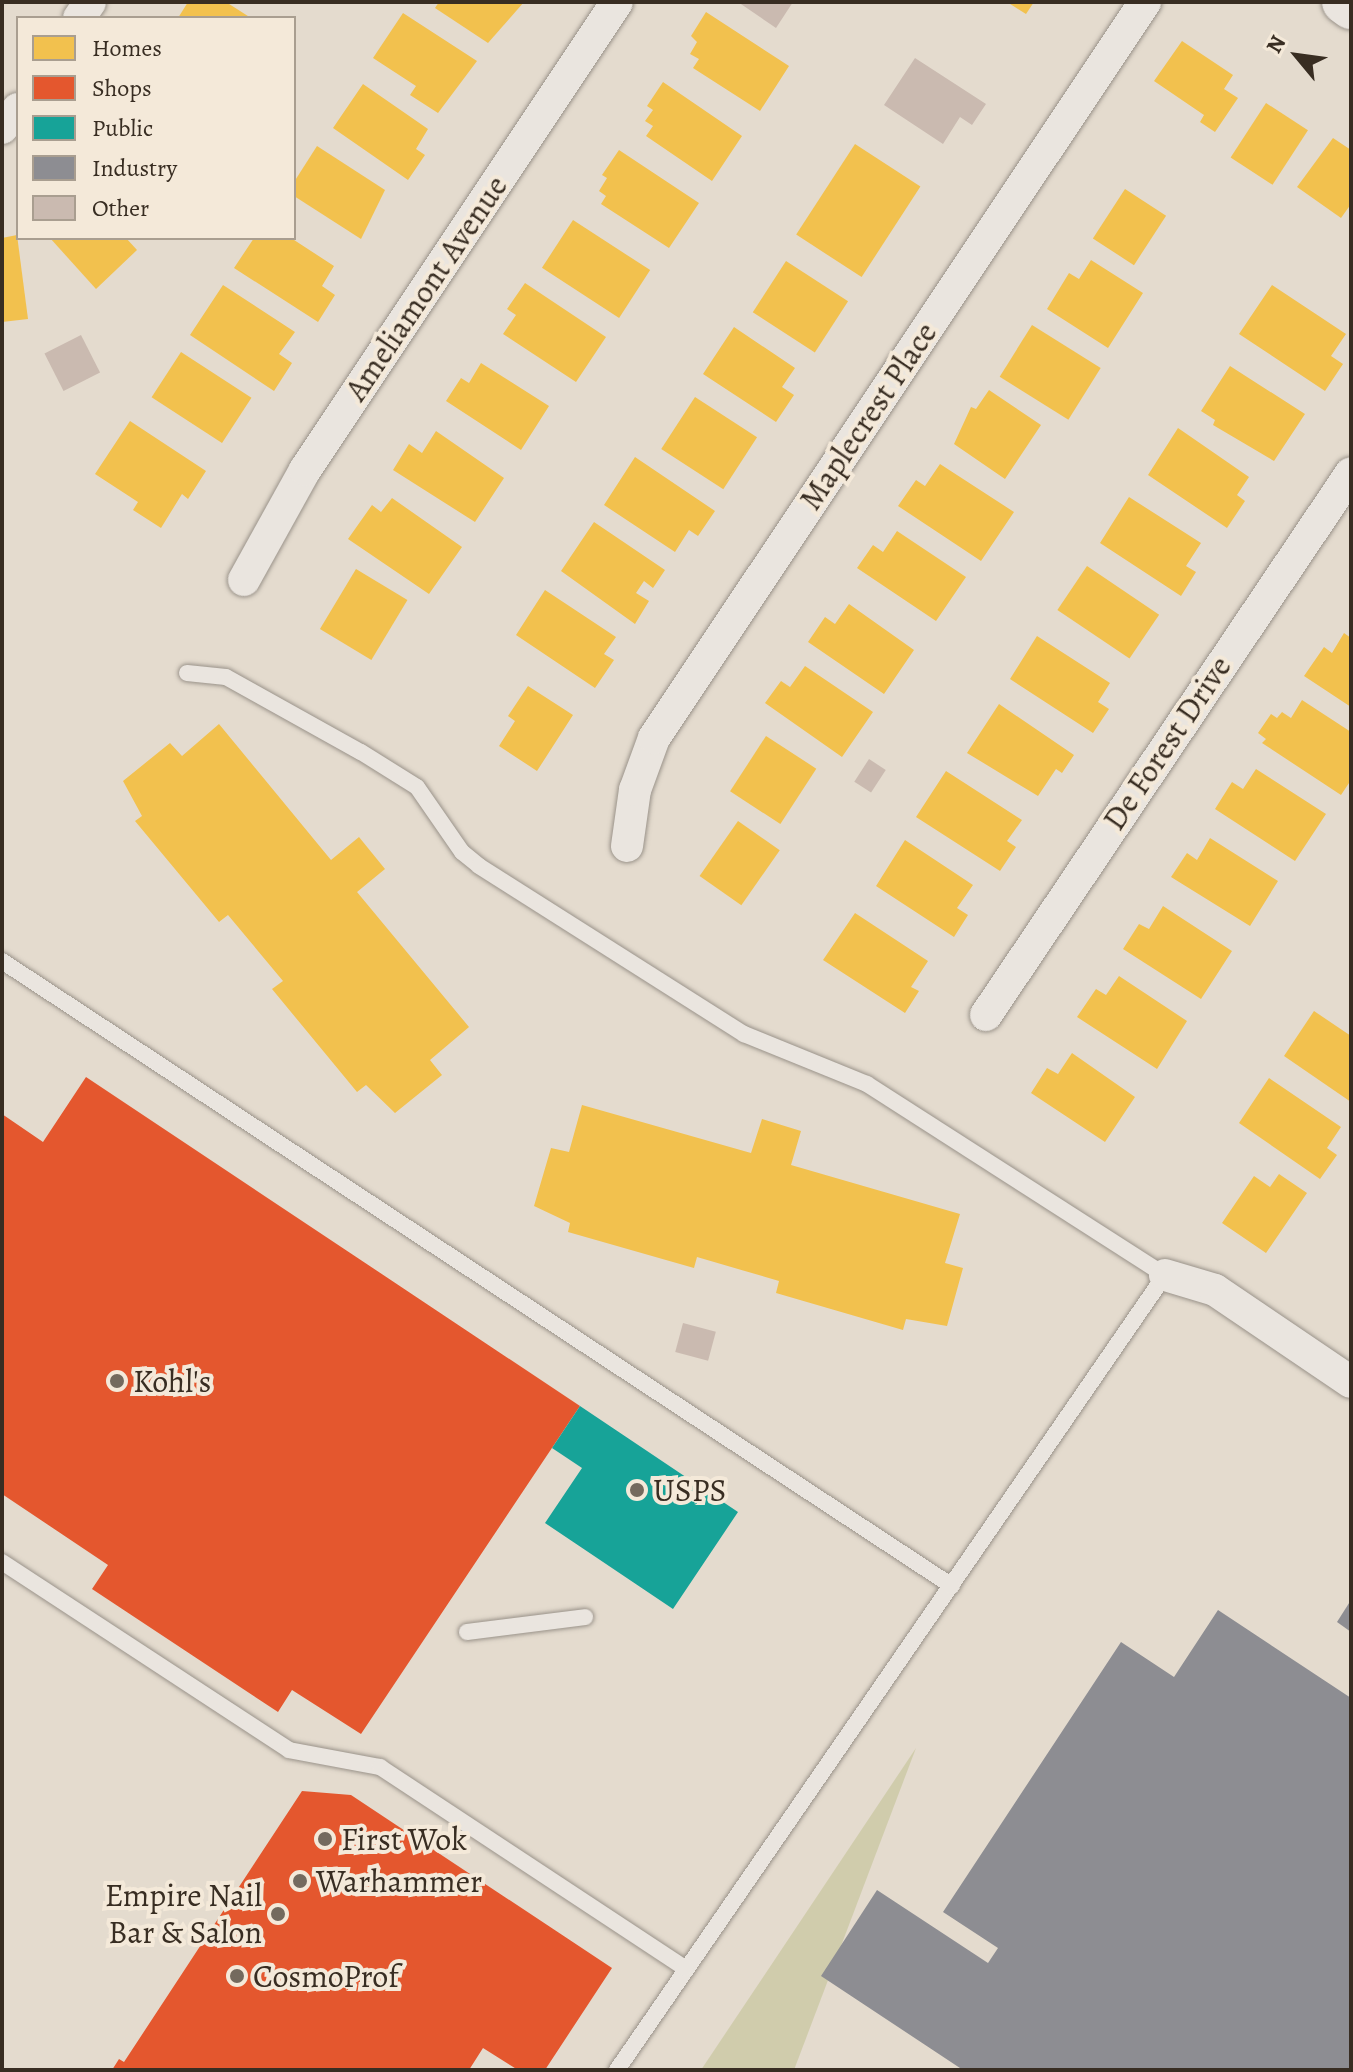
<!DOCTYPE html>
<style>
body{margin:0}
#map{position:relative;width:1353px;height:2072px;overflow:hidden;background:#e4dbce;font-family:Alegreya,serif}
div>[style]{position:absolute}
.green>*{inset:0;background:#d0ccac}
.homes>*{inset:0;background:#f2c14e;transform-origin:0 0}
.shops>*{inset:0;background:#e4572e}
.public>*{inset:0;background:#17a398}
.industry>*{inset:0;background:#8d8d92}
.building>*{inset:0;background:#cabab0;transform-origin:0 0}
.roads{filter:drop-shadow(0 0 2px #9a938a) drop-shadow(0 0 2px #9a938a)}
.lane>*{height:16px;margin:-8px;padding:0 8px;transform-origin:8px;border-radius:8px;background:#eae5df}
.street>*{height:32px;margin:-16px;padding:0 16px;transform-origin:16px;border-radius:16px;background:#eae5df}
.secondary>*{height:44px;margin:-22px;padding:0 22px;transform-origin:22px;border-radius:22px;background:#eae5df}
.dots>*{width:22px;height:22px;translate:-50% -50%;box-sizing:border-box;border:4px solid #f4e9d9;border-radius:50%}
span{translate:-50% -50%;white-space:nowrap;text-align:center;line-height:1.15;-webkit-text-stroke:8px #f4e9d9;paint-order:stroke}
.street-label{font-size:32px;color:#382d22}
.poi-label{font-size:32px;color:#382d22}
.left{translate:0 -50%;text-align:left}
.right{translate:-100% -50%;text-align:right}
.frame{position:absolute;inset:0;border:4px solid #382d22;pointer-events:none}
.legend{position:absolute;left:16px;top:16px;width:280px;height:224px;box-sizing:border-box;background:#f4e9d9;border:2px solid #a99e90;margin:0;padding:10px 14px;list-style:none;font-size:24px;color:#382d22}
.legend li{display:flex;align-items:center;gap:16px;height:40px}
.legend b{width:40px;border:2px solid #a99e90}
.north{position:absolute;left:1257px;top:16px;width:80px;height:80px;-webkit-text-stroke:6px #f4e9d9;paint-order:stroke;rotate:299deg;font-size:22px;font-weight:700;line-height:32px;text-align:center;color:#382d22}
.north::after{content:'';display:block;margin:auto;width:28px;height:36px;background:#382d22;clip-path:polygon(50% 0,100% 100%,50% 72%,0 100%)}
</style>
<div id="map">
<div class="green">
<div style="clip-path:polygon(916px 1748px,794px 2070px,701px 2070px)"></div>
</div>
<div class="homes">
<div style="clip-path:polygon(188px 2px,226px 2px,251px 18px,178px 18px)"></div>
<div style="clip-path:polygon(439px 2px,524px 2px,488px 43px,435px 8px)"></div>
<div style="clip-path:polygon(1007px 2px,1034px 2px,1026px 14px)"></div>
<div style="clip-path:polygon(706px 12px,789px 66px,760px 111px,693px 68px,699px 59px,690px 54px,697px 42px,691px 36px)"></div>
<div style="clip-path:polygon(403px 13px,477px 61px,438px 113px,410px 95px,416px 86px,373px 58px)"></div>
<div style="clip-path:polygon(1182px 41px,1233px 75px,1224px 89px,1238px 98px,1215px 132px,1200px 122px,1204px 115px,1154px 81px)"></div>
<div style="clip-path:polygon(663px 82px,742px 136px,712px 181px,646px 136px,653px 126px,645px 121px,653px 110px,647px 106px)"></div>
<div style="clip-path:polygon(363px 84px,428px 129px,416px 149px,425px 155px,408px 180px,333px 128px)"></div>
<div style="left:1266px;top:103px;width:50px;height:65px;rotate:33deg"></div>
<div style="clip-path:polygon(1333px 138px,1351px 150px,1351px 204px,1341px 218px,1297px 187px)"></div>
<div style="left:855px;top:144px;width:78px;height:108px;rotate:33deg"></div>
<div style="clip-path:polygon(317px 146px,385px 190px,361px 239px,294px 196px,294px 182px)"></div>
<div style="clip-path:polygon(619px 150px,699px 203px,669px 248px,601px 204px,606px 196px,599px 191px,607px 178px,602px 175px)"></div>
<div style="left:1125px;top:189px;width:49px;height:59px;rotate:33deg"></div>
<div style="left:573px;top:220px;width:92px;height:57px;rotate:33deg"></div>
<div style="clip-path:polygon(17px 235px,28px 319px,2px 322px,2px 238px)"></div>
<div style="clip-path:polygon(50px 238px,126px 238px,137px 250px,96px 289px)"></div>
<div style="clip-path:polygon(254px 238px,291px 238px,334px 266px,322px 286px,335px 295px,318px 322px,234px 268px)"></div>
<div style="clip-path:polygon(1091px 260px,1143px 293px,1108px 348px,1047px 309px,1069px 273px,1079px 279px)"></div>
<div style="left:786px;top:261px;width:74px;height:61px;rotate:33deg"></div>
<div style="clip-path:polygon(525px 283px,606px 337px,576px 382px,503px 334px,516px 315px,507px 309px)"></div>
<div style="clip-path:polygon(223px 285px,295px 332px,279px 354px,292px 363px,274px 391px,190px 335px)"></div>
<div style="clip-path:polygon(1272px 285px,1346px 334px,1331px 356px,1343px 364px,1325px 391px,1239px 334px)"></div>
<div style="left:1032px;top:325px;width:81px;height:61px;rotate:32deg"></div>
<div style="clip-path:polygon(734px 327px,795px 368px,782px 387px,794px 395px,776px 422px,703px 374px)"></div>
<div style="left:181px;top:352px;width:84px;height:54px;rotate:33deg"></div>
<div style="clip-path:polygon(481px 363px,549px 406px,521px 450px,446px 401px,461px 378px,469px 383px)"></div>
<div style="clip-path:polygon(1230px 366px,1305px 414px,1274px 461px,1213px 425px,1215px 420px,1201px 411px)"></div>
<div style="clip-path:polygon(989px 390px,1041px 425px,1005px 479px,954px 444px,971px 407px,976px 409px)"></div>
<div style="left:695px;top:397px;width:74px;height:62px;rotate:33deg"></div>
<div style="clip-path:polygon(130px 421px,206px 471px,188px 499px,182px 494px,161px 528px,133px 510px,138px 502px,95px 474px)"></div>
<div style="clip-path:polygon(1178px 428px,1249px 477px,1237px 495px,1245px 501px,1227px 528px,1148px 475px)"></div>
<div style="clip-path:polygon(436px 431px,504px 478px,475px 522px,393px 470px,409px 444px,422px 453px)"></div>
<div style="clip-path:polygon(635px 457px,715px 511px,698px 536px,689px 530px,675px 552px,604px 505px)"></div>
<div style="clip-path:polygon(940px 464px,1014px 512px,981px 561px,898px 506px,916px 480px,925px 486px)"></div>
<div style="clip-path:polygon(1129px 497px,1201px 543px,1186px 566px,1196px 572px,1181px 596px,1100px 543px)"></div>
<div style="clip-path:polygon(392px 498px,462px 547px,429px 594px,348px 539px,372px 505px,381px 512px)"></div>
<div style="clip-path:polygon(594px 522px,665px 570px,653px 588px,644px 581px,636px 593px,649px 601px,635px 624px,561px 571px)"></div>
<div style="clip-path:polygon(897px 531px,966px 577px,936px 621px,857px 568px,873px 545px,883px 552px)"></div>
<div style="left:1087px;top:566px;width:87px;height:53px;rotate:34deg"></div>
<div style="left:356px;top:569px;width:60px;height:70px;rotate:31deg"></div>
<div style="clip-path:polygon(545px 590px,616px 637px,604px 654px,614px 660px,595px 688px,516px 635px)"></div>
<div style="clip-path:polygon(849px 604px,914px 650px,884px 694px,808px 642px,825px 617px,835px 624px)"></div>
<div style="clip-path:polygon(1344px 633px,1351px 638px,1351px 707px,1304px 676px,1324px 647px,1332px 653px)"></div>
<div style="clip-path:polygon(1037px 636px,1110px 683px,1098px 702px,1109px 709px,1093px 733px,1010px 679px)"></div>
<div style="clip-path:polygon(805px 666px,873px 712px,842px 757px,765px 703px,781px 681px,790px 687px)"></div>
<div style="clip-path:polygon(528px 686px,573px 715px,537px 771px,499px 746px,515px 721px,508px 716px)"></div>
<div style="clip-path:polygon(1302px 700px,1351px 732px,1351px 780px,1341px 795px,1262px 743px,1266px 739px,1258px 733px,1271px 714px,1277px 718px,1282px 712px,1291px 718px)"></div>
<div style="clip-path:polygon(999px 704px,1074px 755px,1062px 773px,1056px 769px,1038px 796px,967px 753px)"></div>
<div style="clip-path:polygon(219px 724px,331px 860px,359px 837px,385px 869px,357px 892px,469px 1027px,430px 1060px,442px 1075px,395px 1113px,366px 1085px,357px 1092px,272px 989px,283px 981px,228px 915px,219px 922px,135px 821px,142px 816px,123px 781px,170px 743px,182px 756px)"></div>
<div style="left:766px;top:736px;width:60px;height:66px;rotate:33deg"></div>
<div style="clip-path:polygon(1256px 769px,1326px 814px,1295px 861px,1215px 809px,1232px 782px,1243px 789px)"></div>
<div style="clip-path:polygon(946px 771px,1022px 820px,1007px 841px,1016px 847px,1000px 871px,916px 817px)"></div>
<div style="left:738px;top:821px;width:51px;height:67px;rotate:35deg"></div>
<div style="clip-path:polygon(1210px 838px,1278px 881px,1250px 926px,1171px 877px,1187px 853px,1197px 860px)"></div>
<div style="clip-path:polygon(905px 840px,973px 885px,957px 908px,968px 915px,954px 937px,876px 886px)"></div>
<div style="clip-path:polygon(1163px 906px,1232px 951px,1201px 999px,1123px 949px,1139px 924px,1149px 929px)"></div>
<div style="clip-path:polygon(855px 913px,928px 961px,911px 987px,919px 991px,905px 1013px,823px 960px)"></div>
<div style="clip-path:polygon(1119px 976px,1187px 1021px,1157px 1069px,1077px 1017px,1096px 989px,1106px 995px)"></div>
<div style="clip-path:polygon(1314px 1011px,1351px 1036px,1351px 1102px,1284px 1056px)"></div>
<div style="clip-path:polygon(1072px 1053px,1135px 1097px,1105px 1142px,1031px 1093px,1047px 1068px,1058px 1074px)"></div>
<div style="clip-path:polygon(1269px 1078px,1341px 1127px,1327px 1148px,1337px 1155px,1320px 1179px,1239px 1123px)"></div>
<div style="clip-path:polygon(582px 1105px,751px 1153px,762px 1119px,801px 1131px,791px 1165px,960px 1214px,945px 1263px,963px 1268px,947px 1326px,906px 1319px,903px 1330px,776px 1293px,779px 1281px,697px 1257px,694px 1268px,568px 1232px,570px 1223px,534px 1206px,551px 1148px,569px 1152px)"></div>
<div style="clip-path:polygon(1279px 1174px,1307px 1193px,1266px 1253px,1222px 1223px,1254px 1176px,1270px 1187px)"></div>
</div>
<div class="shops">
<div style="clip-path:polygon(86px 1077px,580px 1406px,361px 1734px,292px 1690px,278px 1712px,92px 1589px,108px 1565px,2px 1494px,2px 1114px,43px 1142px)"></div>
<div style="clip-path:polygon(302px 1791px,351px 1795px,612px 1968px,545px 2070px,518px 2070px,483px 2048px,469px 2070px,112px 2070px,119px 2059px,124px 2062px)"></div>
</div>
<div class="public">
<div style="clip-path:polygon(580px 1406px,738px 1512px,673px 1609px,545px 1523px,582px 1468px,552px 1448px)"></div>
</div>
<div class="industry">
<div style="clip-path:polygon(1351px 1600px,1351px 1632px,1337px 1622px)"></div>
<div style="clip-path:polygon(1218px 1610px,1351px 1698px,1351px 2070px,963px 2070px,821px 1976px,877px 1890px,988px 1963px,998px 1948px,943px 1912px,1121px 1642px,1174px 1677px)"></div>
</div>
<div class="building">
<div style="clip-path:polygon(738px 2px,793px 2px,776px 28px)"></div>
<div style="clip-path:polygon(915px 58px,986px 104px,972px 125px,960px 117px,943px 144px,884px 105px)"></div>
<div style="left:81px;top:335px;width:42px;height:41px;rotate:63deg"></div>
<div style="left:869px;top:759px;width:20px;height:27px;rotate:33deg"></div>
<div style="left:683px;top:1323px;width:34px;height:30px;rotate:15deg"></div>
</div>
<div class="roads">
<div class="lane">
<div style="left:187px;top:673px;width:39px;rotate:6deg"></div>
<div style="left:226px;top:677px;width:154px;rotate:29.1deg"></div>
<div style="left:361px;top:752px;width:66px;rotate:32deg"></div>
<div style="left:417px;top:787px;width:79px;rotate:55.3deg"></div>
<div style="left:462px;top:852px;width:22px;rotate:39deg"></div>
<div style="left:479px;top:866px;width:314px;rotate:32.4deg"></div>
<div style="left:744px;top:1034px;width:133px;rotate:22.1deg"></div>
<div style="left:867px;top:1084px;width:354px;rotate:32.7deg"></div>
<div style="left:1165px;top:1275px;width:966px;rotate:124.58deg"></div>
<div style="left:2px;top:961px;width:1137px;rotate:33.34deg"></div>
<div style="left:2px;top:1562px;width:343px;rotate:33.2deg"></div>
<div style="left:289px;top:1750px;width:93px;rotate:10.6deg"></div>
<div style="left:380px;top:1767px;width:365px;rotate:33.4deg"></div>
<div style="left:467px;top:1632px;width:119px;rotate:-7.2deg"></div>
</div>
<div class="street">
<div style="left:79px;top:18px;width:19px;rotate:-55deg"></div>
<div style="left:2px;top:128px;width:25px;rotate:-50deg"></div>
<div style="left:244px;top:580px;width:126px;rotate:-61deg"></div>
<div style="left:305px;top:470px;width:562px;rotate:-56.31deg"></div>
<div style="left:627px;top:846px;width:57px;rotate:-81.9deg"></div>
<div style="left:635px;top:790px;width:55px;rotate:-69.9deg"></div>
<div style="left:654px;top:738px;width:885px;rotate:-56.29deg"></div>
<div style="left:986px;top:1015px;width:653px;rotate:-56.04deg"></div>
<div style="left:1165px;top:1275px;width:52px;rotate:16.7deg"></div>
<div style="left:1215px;top:1290px;width:164px;rotate:34.1deg"></div>
</div>
<div class="secondary">
<div style="left:1344px;top:2px;width:9px;rotate:36deg"></div>
</div>
</div>
<div class="dots">
<div style="left:117px;top:1381px;background:#746a5e"></div>
<div style="left:637px;top:1490px;background:#746a5e"></div>
<div style="left:325px;top:1839px;background:#746a5e"></div>
<div style="left:300px;top:1881px;background:#746a5e"></div>
<div style="left:278px;top:1914px;background:#746a5e"></div>
<div style="left:237px;top:1976px;background:#746a5e"></div>
</div>
<div class="street-label">
<span style="left:426px;top:288px;rotate:-56deg">Ameliamont Avenue</span>
<span style="left:868px;top:416px;rotate:-56deg">Maplecrest Place</span>
<span style="left:1167px;top:743px;rotate:-56deg">De Forest Drive</span>
</div>
<div class="poi-label">
<span class="left" style="left:133px;top:1381px">Kohl's</span>
<span class="left" style="left:653px;top:1490px">USPS</span>
<span class="left" style="left:341px;top:1839px">First Wok</span>
<span class="left" style="left:316px;top:1881px">Warhammer</span>
<span class="right" style="left:262px;top:1914px">Empire Nail<br>Bar &amp; Salon</span>
<span class="left" style="left:253px;top:1976px">CosmoProf</span>
</div>
<div class="frame"></div>
<ul class="legend">
<li><b style="height:22px;background:#f2c14e"></b>Homes</li>
<li><b style="height:22px;background:#e4572e"></b>Shops</li>
<li><b style="height:22px;background:#17a398"></b>Public</li>
<li><b style="height:22px;background:#8d8d92"></b>Industry</li>
<li><b style="height:22px;background:#cabab0"></b>Other</li>
</ul>
<div class="north">N</div>
</div>
